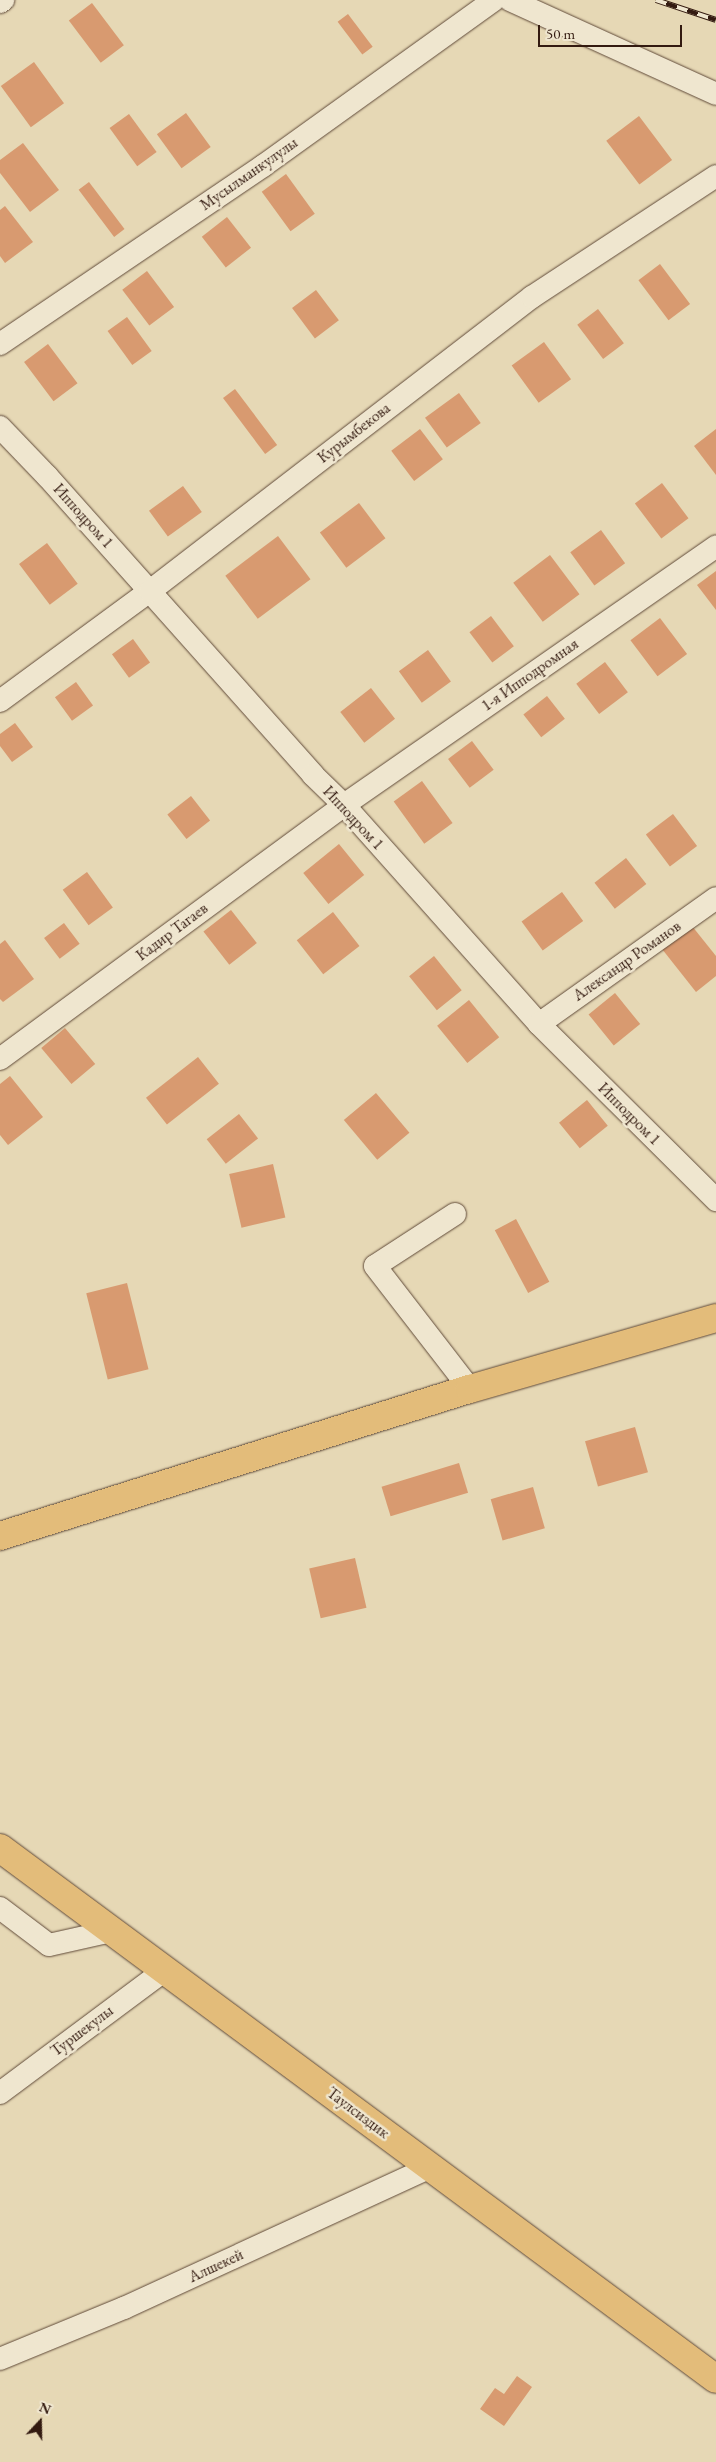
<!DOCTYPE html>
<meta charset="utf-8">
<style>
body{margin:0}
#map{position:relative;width:716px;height:2462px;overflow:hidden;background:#e6d8b5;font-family:"EB Garamond",serif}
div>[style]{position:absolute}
.building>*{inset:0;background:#d89a70;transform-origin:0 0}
.roads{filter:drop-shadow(0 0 1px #604a39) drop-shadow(0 0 1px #604a39)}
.minor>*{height:22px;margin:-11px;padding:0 11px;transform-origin:11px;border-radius:11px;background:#efe6cf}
.major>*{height:28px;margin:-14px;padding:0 14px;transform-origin:14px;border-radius:14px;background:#e3bc7a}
.rail>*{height:5.5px;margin-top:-2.75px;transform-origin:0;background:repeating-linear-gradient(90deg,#efe6cf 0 11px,#331a10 0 22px);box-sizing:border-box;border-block:1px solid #331a10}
span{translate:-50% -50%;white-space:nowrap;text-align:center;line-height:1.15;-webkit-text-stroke:5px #efe6cf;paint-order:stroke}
.street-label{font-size:16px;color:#331a10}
.north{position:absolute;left:15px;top:2397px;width:50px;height:50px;-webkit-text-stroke:4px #efe6cf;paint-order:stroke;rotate:21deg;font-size:14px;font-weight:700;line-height:20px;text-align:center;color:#331a10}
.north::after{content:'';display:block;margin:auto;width:18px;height:22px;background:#331a10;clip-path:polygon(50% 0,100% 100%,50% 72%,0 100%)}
.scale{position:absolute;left:538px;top:25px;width:144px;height:22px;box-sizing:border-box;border:2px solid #331a10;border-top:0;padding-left:6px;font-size:15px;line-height:18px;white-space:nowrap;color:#331a10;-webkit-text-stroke:4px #efe6cf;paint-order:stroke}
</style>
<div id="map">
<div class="building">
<div style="left:92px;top:3px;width:53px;height:29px;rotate:53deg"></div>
<div style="left:348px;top:14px;width:41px;height:13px;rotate:53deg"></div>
<div style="left:34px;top:62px;width:51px;height:41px;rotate:54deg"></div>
<div style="left:186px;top:113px;width:42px;height:36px;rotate:54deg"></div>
<div style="left:129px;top:114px;width:47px;height:24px;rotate:54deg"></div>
<div style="left:639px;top:116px;width:55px;height:41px;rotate:53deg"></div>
<div style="clip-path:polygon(23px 143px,59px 190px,30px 212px,0 173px,0 160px)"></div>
<div style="left:286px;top:174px;width:49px;height:30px;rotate:54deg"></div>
<div style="left:89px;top:182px;width:59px;height:13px;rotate:53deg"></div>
<div style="clip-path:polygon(5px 206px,33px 242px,5px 263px,0 256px,0 210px)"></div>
<div style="left:227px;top:217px;width:39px;height:32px;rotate:52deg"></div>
<div style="left:660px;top:264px;width:50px;height:27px;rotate:53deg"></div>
<div style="left:147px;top:271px;width:45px;height:31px;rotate:53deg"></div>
<div style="left:316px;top:290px;width:38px;height:30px;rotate:53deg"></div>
<div style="left:598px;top:309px;width:43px;height:26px;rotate:53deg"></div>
<div style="left:127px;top:317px;width:42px;height:24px;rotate:54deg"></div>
<div style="left:544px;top:342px;width:46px;height:40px;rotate:54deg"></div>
<div style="left:48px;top:344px;width:49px;height:30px;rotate:53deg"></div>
<div style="left:235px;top:389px;width:70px;height:15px;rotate:53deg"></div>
<div style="left:459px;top:393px;width:37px;height:42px;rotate:54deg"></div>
<div style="left:420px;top:429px;width:38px;height:36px;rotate:53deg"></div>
<div style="clip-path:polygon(716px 429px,716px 475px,694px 446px)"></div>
<div style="left:662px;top:483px;width:44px;height:34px;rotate:53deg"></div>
<div style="left:183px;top:486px;width:32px;height:42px;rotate:54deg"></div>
<div style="left:359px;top:503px;width:44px;height:49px;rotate:53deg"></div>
<div style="left:601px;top:530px;width:41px;height:38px;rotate:54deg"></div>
<div style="left:278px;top:536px;width:54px;height:66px;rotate:53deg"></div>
<div style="left:47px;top:543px;width:51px;height:35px;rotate:53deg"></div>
<div style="left:550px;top:555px;width:49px;height:46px;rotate:53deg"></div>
<div style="clip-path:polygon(716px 571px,716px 610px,697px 585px)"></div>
<div style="left:491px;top:616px;width:38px;height:27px;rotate:53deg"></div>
<div style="left:660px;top:618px;width:45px;height:37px;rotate:53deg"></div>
<div style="left:133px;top:639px;width:29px;height:26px;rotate:54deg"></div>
<div style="left:428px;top:650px;width:39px;height:36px;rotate:54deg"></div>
<div style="left:605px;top:662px;width:38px;height:36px;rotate:53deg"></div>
<div style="left:76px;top:682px;width:29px;height:26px;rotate:54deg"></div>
<div style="left:371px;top:688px;width:39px;height:39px;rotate:52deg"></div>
<div style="left:547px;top:696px;width:29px;height:30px;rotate:52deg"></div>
<div style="clip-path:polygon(15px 723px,33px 747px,12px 762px,0 746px,0 734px)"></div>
<div style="left:472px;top:741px;width:36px;height:30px;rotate:53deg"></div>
<div style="left:422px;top:781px;width:52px;height:35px;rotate:54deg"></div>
<div style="left:191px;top:796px;width:31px;height:30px;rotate:52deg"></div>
<div style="left:673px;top:814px;width:40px;height:34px;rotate:53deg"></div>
<div style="left:339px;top:844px;width:40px;height:46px;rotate:51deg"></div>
<div style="left:626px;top:858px;width:33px;height:40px;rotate:52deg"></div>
<div style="left:87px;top:872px;width:44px;height:30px;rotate:54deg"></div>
<div style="left:562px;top:892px;width:36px;height:50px;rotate:54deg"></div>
<div style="left:231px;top:910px;width:42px;height:35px;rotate:52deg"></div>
<div style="left:333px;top:912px;width:43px;height:46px;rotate:52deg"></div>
<div style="left:64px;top:923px;width:26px;height:25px;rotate:53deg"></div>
<div style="clip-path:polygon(692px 926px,716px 956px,716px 976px,696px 992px,662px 949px)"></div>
<div style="clip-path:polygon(5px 940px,34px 979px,3px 1002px,0 999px,0 944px)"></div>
<div style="left:434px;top:956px;width:44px;height:32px;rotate:51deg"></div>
<div style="left:615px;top:993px;width:40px;height:34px;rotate:51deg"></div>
<div style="left:469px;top:1000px;width:48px;height:41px;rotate:51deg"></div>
<div style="left:65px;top:1028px;width:47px;height:31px;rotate:50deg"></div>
<div style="left:198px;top:1057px;width:34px;height:66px;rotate:52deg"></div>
<div style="clip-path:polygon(10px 1076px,43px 1117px,8px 1145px,0 1135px,0 1084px)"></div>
<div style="left:376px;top:1093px;width:52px;height:42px;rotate:50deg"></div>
<div style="left:587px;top:1100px;width:33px;height:36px;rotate:51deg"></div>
<div style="left:239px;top:1114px;width:31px;height:41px;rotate:52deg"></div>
<div style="left:273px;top:1164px;width:55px;height:45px;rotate:77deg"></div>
<div style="left:516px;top:1219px;width:71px;height:24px;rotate:62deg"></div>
<div style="left:127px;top:1283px;width:89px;height:42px;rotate:76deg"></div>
<div style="left:635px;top:1427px;width:47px;height:52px;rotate:74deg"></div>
<div style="left:459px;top:1463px;width:31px;height:81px;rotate:73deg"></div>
<div style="left:533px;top:1487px;width:43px;height:44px;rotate:74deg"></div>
<div style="left:355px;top:1558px;width:51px;height:47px;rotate:77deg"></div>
<div style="clip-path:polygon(517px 2376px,532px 2387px,504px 2426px,480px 2409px,495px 2388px,504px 2394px)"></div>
</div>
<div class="roads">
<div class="minor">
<div style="left:510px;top:0;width:226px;rotate:24.5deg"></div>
<div style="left:0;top:2px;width:4px;rotate:-34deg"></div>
<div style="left:0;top:344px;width:318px;rotate:-34.1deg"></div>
<div style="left:263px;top:166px;width:284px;rotate:-35.7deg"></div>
<div style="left:0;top:427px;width:68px;rotate:46.2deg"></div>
<div style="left:47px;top:476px;width:400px;rotate:48.3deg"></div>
<div style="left:313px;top:775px;width:43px;rotate:44.1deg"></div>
<div style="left:344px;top:805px;width:293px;rotate:48.3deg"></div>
<div style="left:539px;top:1024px;width:250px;rotate:44.8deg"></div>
<div style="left:0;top:701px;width:186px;rotate:-36.3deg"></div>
<div style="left:150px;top:591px;width:482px;rotate:-37.6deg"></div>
<div style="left:532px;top:297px;width:220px;rotate:-33.3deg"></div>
<div style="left:539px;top:1024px;width:217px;rotate:-35.4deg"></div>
<div style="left:0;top:1059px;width:428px;rotate:-36.4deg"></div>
<div style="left:344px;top:805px;width:453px;rotate:-34.8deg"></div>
<div style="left:455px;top:1214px;width:95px;rotate:147deg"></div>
<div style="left:375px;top:1266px;width:155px;rotate:52.3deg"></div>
<div style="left:0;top:1908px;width:61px;rotate:37.1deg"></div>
<div style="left:49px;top:1945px;width:64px;rotate:-12.7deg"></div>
<div style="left:0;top:2093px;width:206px;rotate:-36.7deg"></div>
<div style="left:0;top:2359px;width:134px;rotate:-22.4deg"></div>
<div style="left:124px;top:2308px;width:338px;rotate:-24.7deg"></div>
</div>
<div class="major">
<div style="left:0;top:1536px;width:492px;rotate:-17.4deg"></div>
<div style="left:470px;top:1389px;width:256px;rotate:-16.1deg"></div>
<div style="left:0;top:1848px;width:891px;rotate:36.56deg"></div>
</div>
</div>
<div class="rail">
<div style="left:656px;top:0;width:63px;rotate:18.4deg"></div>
</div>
<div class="street-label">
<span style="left:249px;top:174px;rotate:-35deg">Мусылманкулулы</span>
<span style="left:354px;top:433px;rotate:-38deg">Курымбекова</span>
<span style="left:83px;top:516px;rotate:48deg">Ипподром 1</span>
<span style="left:530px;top:675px;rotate:-35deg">1-я Ипподромная</span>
<span style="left:353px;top:818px;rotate:47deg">Ипподром 1</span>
<span style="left:172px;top:932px;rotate:-37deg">Кадир Тагаев</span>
<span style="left:627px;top:961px;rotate:-35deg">Александр Романов</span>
<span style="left:629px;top:1114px;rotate:45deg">Ипподром 1</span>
<span style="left:82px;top:2031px;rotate:-37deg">Туршекулы</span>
<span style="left:358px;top:2113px;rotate:37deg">Таулсиздик</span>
<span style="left:216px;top:2266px;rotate:-25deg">Алшекей</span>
</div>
<div class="north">N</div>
<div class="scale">50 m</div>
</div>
